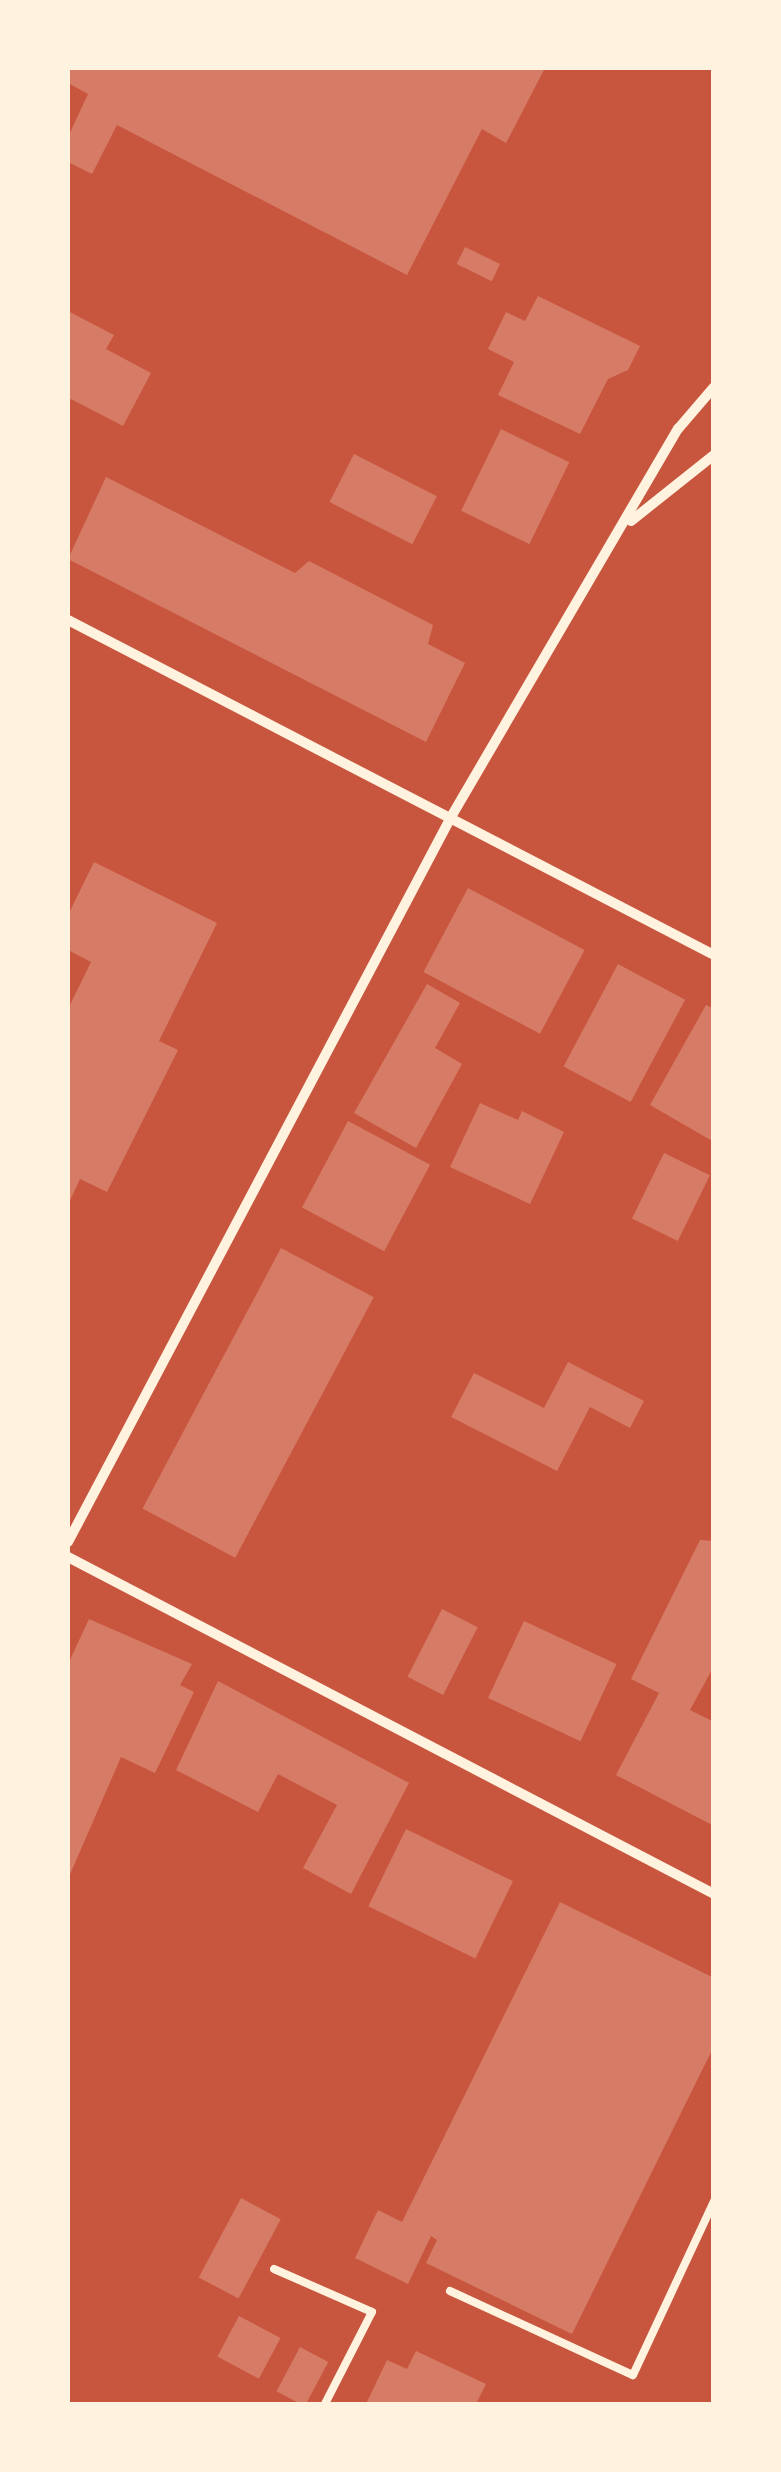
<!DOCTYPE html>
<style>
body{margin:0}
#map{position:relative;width:781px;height:2472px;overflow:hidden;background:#c8553d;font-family:Lato,sans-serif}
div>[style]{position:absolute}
.building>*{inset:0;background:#d67c66;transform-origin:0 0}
.service>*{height:8px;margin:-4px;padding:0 4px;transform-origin:4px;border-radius:4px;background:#fff3e0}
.minor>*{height:10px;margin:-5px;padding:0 5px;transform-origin:5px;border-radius:5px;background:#fff3e0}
span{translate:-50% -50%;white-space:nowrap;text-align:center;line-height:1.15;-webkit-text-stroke:9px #fff3e0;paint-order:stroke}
.frame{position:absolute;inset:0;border:70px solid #fff3e0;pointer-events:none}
</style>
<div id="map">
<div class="building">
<div style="clip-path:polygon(68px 68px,545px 68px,506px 143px,482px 129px,407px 275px,117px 125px,92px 174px,68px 162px,68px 137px,88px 94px,68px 83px)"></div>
<div style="left:465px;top:247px;width:39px;height:19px;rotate:26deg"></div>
<div style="clip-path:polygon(538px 296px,640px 346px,628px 370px,608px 379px,580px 434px,498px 395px,514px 362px,488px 349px,506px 312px,525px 321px)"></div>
<div style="clip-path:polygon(68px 311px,114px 335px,106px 349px,151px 373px,123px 426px,71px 399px,68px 406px)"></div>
<div style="left:501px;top:429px;width:76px;height:91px;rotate:26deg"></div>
<div style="left:354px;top:454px;width:93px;height:54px;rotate:27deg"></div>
<div style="clip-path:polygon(106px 477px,295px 573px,309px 561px,433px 625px,428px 644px,465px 663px,426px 742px,68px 559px)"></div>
<div style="clip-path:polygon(94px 862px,217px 923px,159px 1041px,178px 1050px,107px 1192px,80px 1179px,68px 1205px,68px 1009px,91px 962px,68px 950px,68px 915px)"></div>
<div style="left:468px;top:888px;width:132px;height:95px;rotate:28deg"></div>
<div style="left:618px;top:964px;width:76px;height:116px;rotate:28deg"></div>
<div style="clip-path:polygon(427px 984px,460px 1003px,435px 1048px,462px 1064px,416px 1148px,354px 1113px)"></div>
<div style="clip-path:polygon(706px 1005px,714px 1009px,714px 1142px,650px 1105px)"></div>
<div style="clip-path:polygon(480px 1103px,518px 1120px,522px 1111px,564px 1132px,530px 1204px,450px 1167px)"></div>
<div style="left:348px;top:1121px;width:93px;height:98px;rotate:28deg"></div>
<div style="left:664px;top:1153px;width:51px;height:73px;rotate:26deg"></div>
<div style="left:281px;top:1248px;width:105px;height:295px;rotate:28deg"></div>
<div style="clip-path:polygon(568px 1362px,644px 1401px,630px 1428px,590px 1407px,557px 1471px,451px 1417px,474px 1373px,544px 1408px)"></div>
<div style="clip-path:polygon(700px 1540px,714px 1541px,714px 1666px,690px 1710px,714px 1722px,714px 1826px,616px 1775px,659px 1693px,631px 1679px)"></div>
<div style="left:442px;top:1609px;width:40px;height:76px;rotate:27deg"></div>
<div style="clip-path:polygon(89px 1619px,192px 1664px,180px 1685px,194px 1692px,155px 1773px,121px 1757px,68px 1879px,68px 1664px)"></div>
<div style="left:524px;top:1621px;width:102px;height:85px;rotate:25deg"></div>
<div style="clip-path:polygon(218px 1681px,409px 1783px,351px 1894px,303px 1868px,337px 1805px,278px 1774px,258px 1812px,176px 1770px)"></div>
<div style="left:406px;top:1829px;width:119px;height:86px;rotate:26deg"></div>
<div style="clip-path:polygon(560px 1902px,714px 1978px,714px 2046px,572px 2334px,426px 2263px,437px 2240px,431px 2236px,408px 2284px,355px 2258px,378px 2210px,402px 2222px)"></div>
<div style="left:241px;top:2198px;width:45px;height:90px;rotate:28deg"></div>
<div style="left:239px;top:2316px;width:47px;height:46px;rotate:28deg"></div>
<div style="left:300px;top:2347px;width:32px;height:50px;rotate:28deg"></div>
<div style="clip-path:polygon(416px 2351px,486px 2384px,476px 2404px,366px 2404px,387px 2360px,407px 2369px)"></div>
</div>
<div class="service">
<div style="left:274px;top:2269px;width:107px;rotate:23.7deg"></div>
<div style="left:372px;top:2312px;width:103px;rotate:117.1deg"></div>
<div style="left:450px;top:2291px;width:201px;rotate:24.7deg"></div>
<div style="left:633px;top:2375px;width:192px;rotate:-65deg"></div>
</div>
<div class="minor">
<div style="left:631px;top:521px;width:106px;rotate:-38.5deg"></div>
<div style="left:68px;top:620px;width:728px;rotate:27.41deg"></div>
<div style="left:68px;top:1542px;width:820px;rotate:-62.15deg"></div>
<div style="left:451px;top:817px;width:450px;rotate:-59.7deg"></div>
<div style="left:678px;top:429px;width:55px;rotate:-49.4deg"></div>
<div style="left:68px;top:1557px;width:729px;rotate:27.55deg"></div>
</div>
<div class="frame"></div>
</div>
